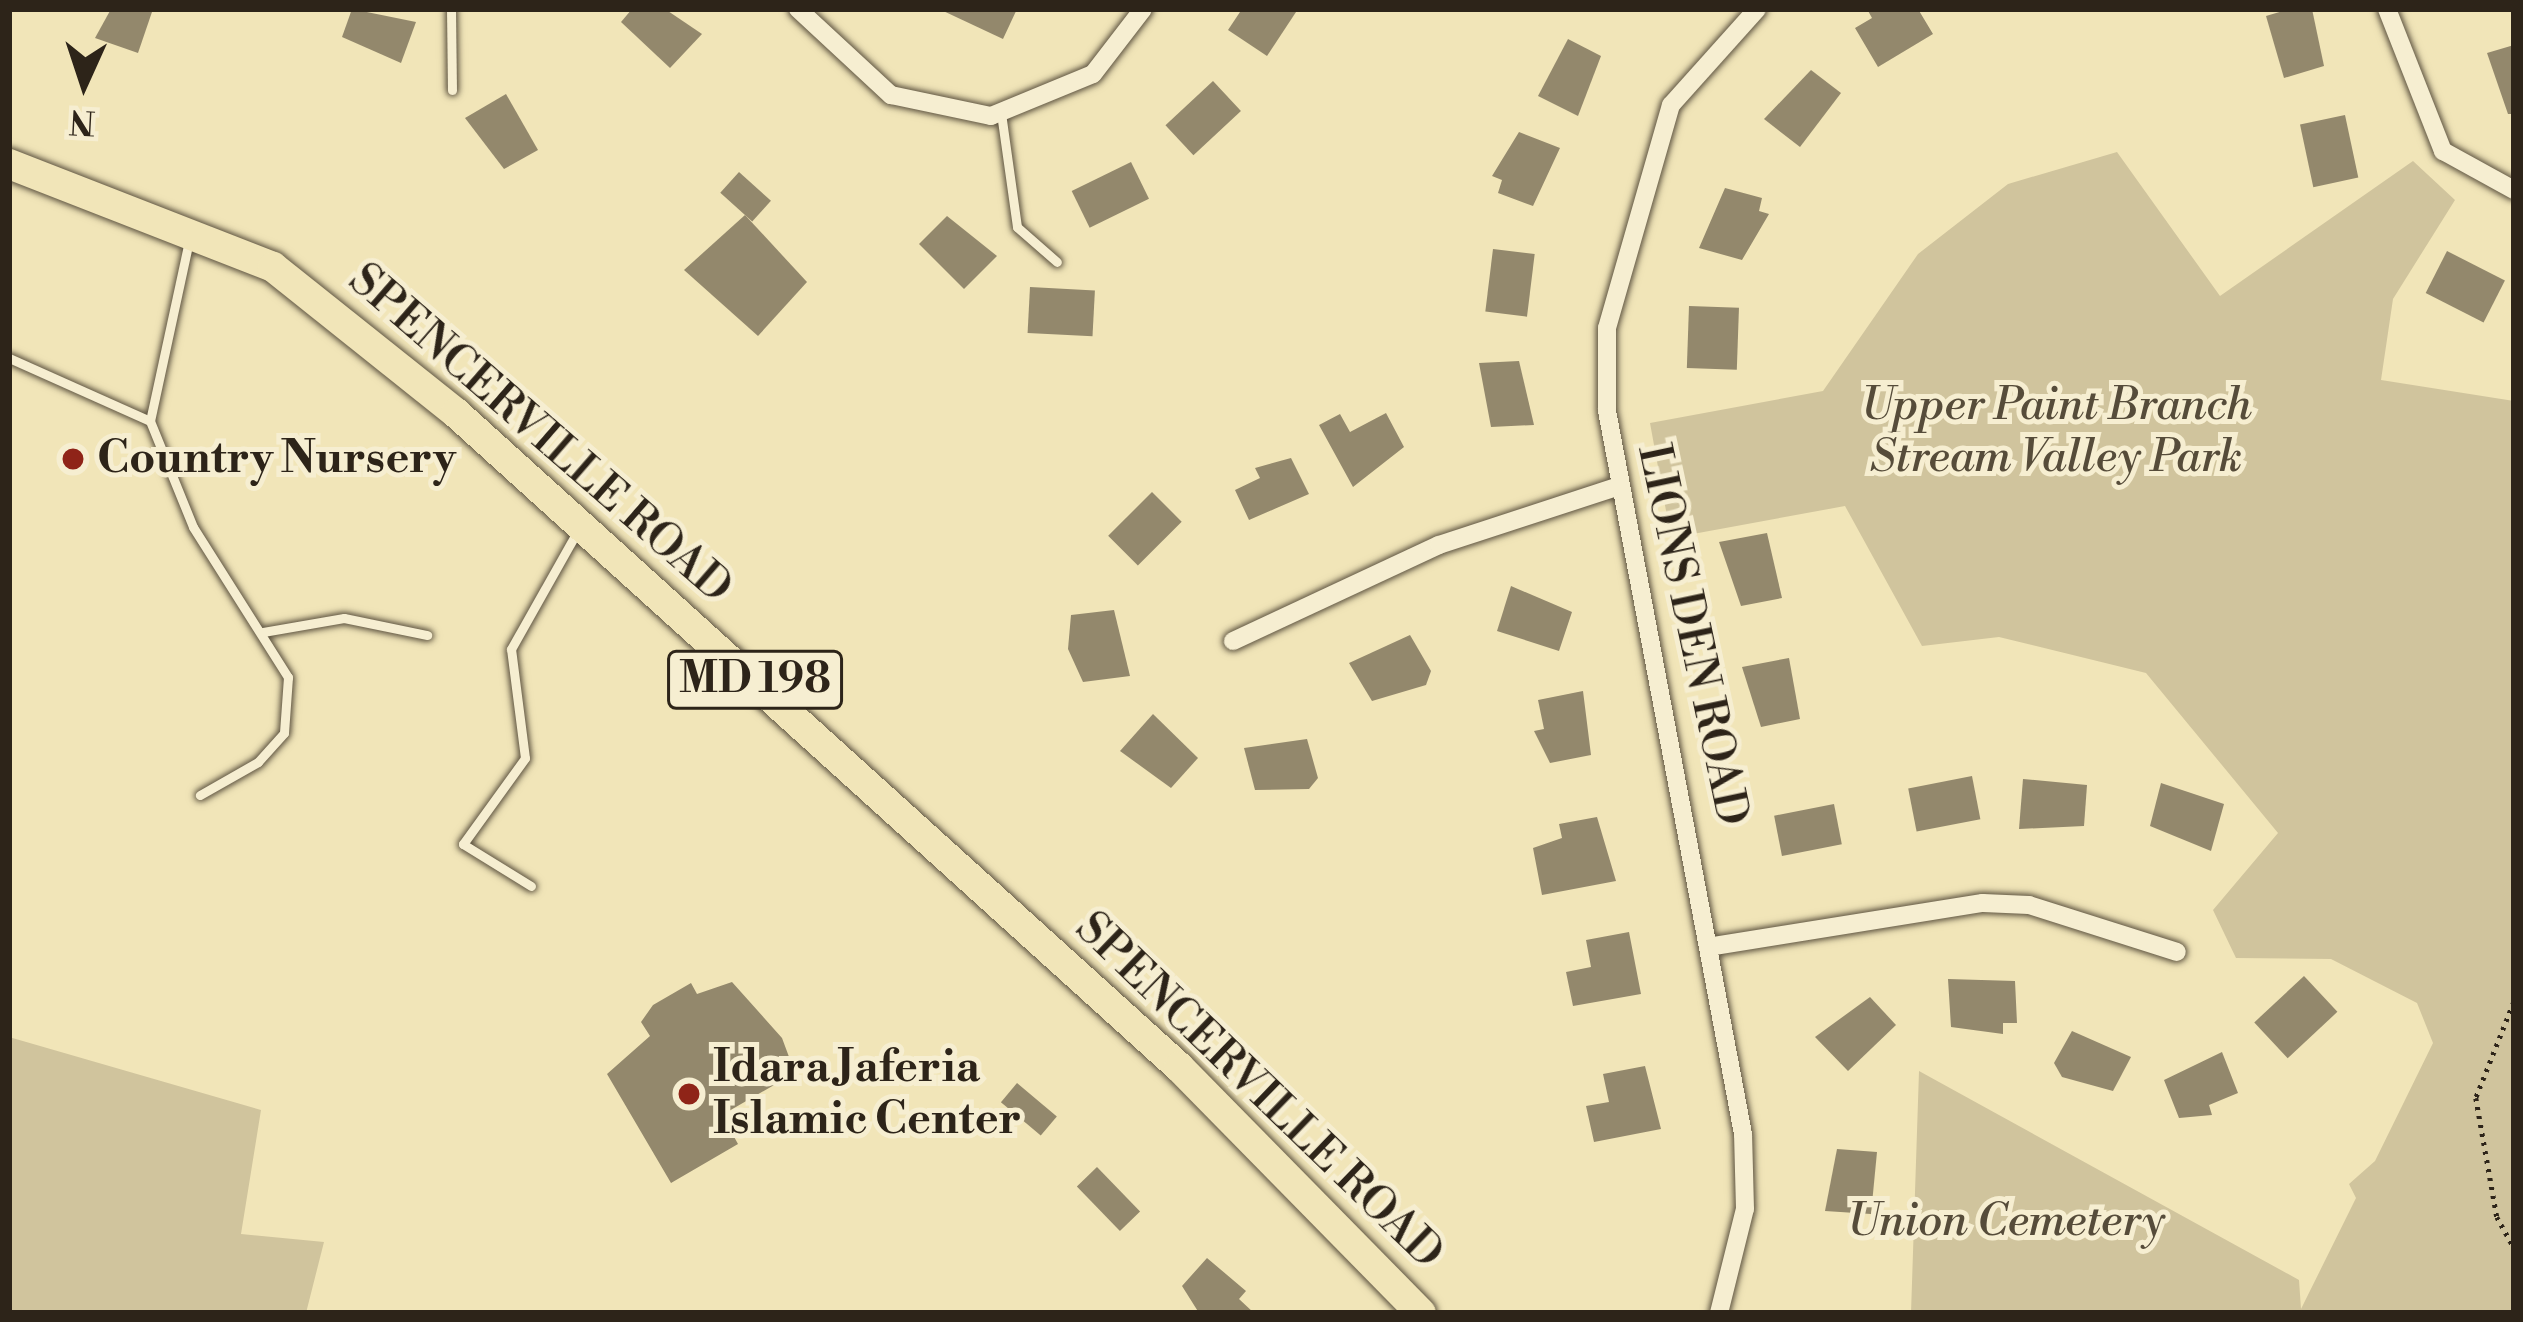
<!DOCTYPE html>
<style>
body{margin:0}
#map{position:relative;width:2523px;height:1322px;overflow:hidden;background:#f1e5b8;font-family:"Libre Bodoni",serif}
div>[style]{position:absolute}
.green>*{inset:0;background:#d0c49d}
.building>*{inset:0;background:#93886c;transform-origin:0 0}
.path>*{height:4.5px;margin-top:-2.25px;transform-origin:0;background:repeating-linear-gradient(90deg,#2d2419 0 3px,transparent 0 9px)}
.roads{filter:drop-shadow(0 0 3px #5e5441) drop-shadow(0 0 3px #5e5441)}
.service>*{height:9px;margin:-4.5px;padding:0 4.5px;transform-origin:4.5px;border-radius:4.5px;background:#f6eed1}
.minor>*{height:18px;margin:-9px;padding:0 9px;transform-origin:9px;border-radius:9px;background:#f6eed1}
.primary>*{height:30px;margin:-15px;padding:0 15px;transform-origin:15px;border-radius:15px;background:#f1e5b8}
.dots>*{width:33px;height:33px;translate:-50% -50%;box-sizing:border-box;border:6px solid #f6eed1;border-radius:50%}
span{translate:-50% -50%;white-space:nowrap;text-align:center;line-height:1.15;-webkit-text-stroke:10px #f6eed1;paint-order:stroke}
.shield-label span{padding:3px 9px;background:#f6eed1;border:3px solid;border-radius:9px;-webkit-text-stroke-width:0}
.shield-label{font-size:42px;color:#2d2419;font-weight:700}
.park-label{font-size:45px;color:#564c3a;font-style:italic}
.street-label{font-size:45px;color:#2d2419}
.poi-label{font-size:45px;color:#2d2419;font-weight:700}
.left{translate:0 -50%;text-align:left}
.frame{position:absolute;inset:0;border:12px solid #2d2419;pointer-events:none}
.north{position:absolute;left:24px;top:24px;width:120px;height:120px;-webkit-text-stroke:9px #f6eed1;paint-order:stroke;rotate:183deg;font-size:33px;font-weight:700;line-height:48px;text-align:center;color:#2d2419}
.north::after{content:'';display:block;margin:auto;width:42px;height:54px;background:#2d2419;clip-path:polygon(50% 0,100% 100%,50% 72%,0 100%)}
</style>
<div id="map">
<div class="green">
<div style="clip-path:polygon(2117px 152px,2220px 296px,2413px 161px,2455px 200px,2393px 299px,2381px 380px,2514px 401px,2514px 1313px,1911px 1313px,1919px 1071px,2299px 1280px,2301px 1309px,2356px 1198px,2349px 1184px,2375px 1161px,2433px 1043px,2417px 1003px,2331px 959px,2236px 958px,2213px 910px,2278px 833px,2146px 673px,1999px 637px,1922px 646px,1845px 506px,1671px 538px,1650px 423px,1823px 391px,1918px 254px,2008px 184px)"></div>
<div style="clip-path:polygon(9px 1037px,261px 1110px,241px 1234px,324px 1242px,306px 1313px,9px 1313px)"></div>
</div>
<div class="building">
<div style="clip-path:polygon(111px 9px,153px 9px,138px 53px,95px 38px)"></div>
<div style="clip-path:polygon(352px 9px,416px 22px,401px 63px,342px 37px)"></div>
<div style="clip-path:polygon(632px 9px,665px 9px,702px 34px,670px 68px,621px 22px)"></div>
<div style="clip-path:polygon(939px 9px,1017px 9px,1003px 39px)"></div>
<div style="clip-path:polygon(1242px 9px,1298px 9px,1267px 56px,1228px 30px)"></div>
<div style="clip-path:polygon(1867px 9px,1918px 9px,1933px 34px,1878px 67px,1855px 28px,1872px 18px)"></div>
<div style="clip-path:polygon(2290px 9px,2312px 9px,2324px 66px,2284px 78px,2266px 16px)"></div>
<div style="clip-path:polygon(1568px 39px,1601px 56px,1578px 116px,1538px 96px)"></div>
<div style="clip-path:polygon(2514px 45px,2514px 114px,2508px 114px,2487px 53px)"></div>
<div style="clip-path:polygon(1811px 70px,1841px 93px,1800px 147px,1764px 119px)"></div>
<div style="left:1213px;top:81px;width:41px;height:65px;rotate:47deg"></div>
<div style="clip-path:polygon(506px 94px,538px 150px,504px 169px,465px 118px)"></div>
<div style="left:2345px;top:115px;width:64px;height:46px;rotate:78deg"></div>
<div style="clip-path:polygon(1519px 132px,1560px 148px,1533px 206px,1498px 193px,1502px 180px,1492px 176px)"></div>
<div style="left:1131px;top:162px;width:41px;height:66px;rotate:64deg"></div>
<div style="left:739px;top:172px;width:43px;height:28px;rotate:42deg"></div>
<div style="clip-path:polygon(1725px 188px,1762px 198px,1759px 211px,1769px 214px,1742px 260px,1699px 248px)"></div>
<div style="clip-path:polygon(745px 215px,807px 282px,758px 336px,684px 270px)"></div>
<div style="clip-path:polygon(947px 216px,997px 256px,964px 289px,919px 244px)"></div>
<div style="left:1493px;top:249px;width:42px;height:63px;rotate:7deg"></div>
<div style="left:2447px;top:251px;width:65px;height:47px;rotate:27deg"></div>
<div style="left:1030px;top:287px;width:65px;height:46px;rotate:3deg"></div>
<div style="left:1689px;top:306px;width:50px;height:62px;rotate:2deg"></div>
<div style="clip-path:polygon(1519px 361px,1534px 425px,1491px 427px,1479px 363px)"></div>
<div style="clip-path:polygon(1386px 413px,1404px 447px,1353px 487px,1319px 425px,1340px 414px,1350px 432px)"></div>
<div style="clip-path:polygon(1291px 458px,1309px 494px,1249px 520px,1235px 490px,1260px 478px,1255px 468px)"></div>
<div style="left:1152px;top:492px;width:42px;height:62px;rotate:45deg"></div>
<div style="clip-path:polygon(1767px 533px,1782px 598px,1741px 606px,1719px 542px)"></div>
<div style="clip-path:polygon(1511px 586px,1572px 612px,1559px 651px,1497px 631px)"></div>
<div style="clip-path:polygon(1114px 610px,1130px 676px,1083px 682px,1068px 649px,1071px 615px)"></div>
<div style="clip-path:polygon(1410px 635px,1431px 671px,1426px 685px,1372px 701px,1349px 663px)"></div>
<div style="clip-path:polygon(1789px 658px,1800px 719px,1761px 727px,1742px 667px)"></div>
<div style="clip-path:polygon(1583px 691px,1591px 755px,1550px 763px,1534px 731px,1544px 729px,1538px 700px)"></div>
<div style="clip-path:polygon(1153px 714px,1198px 758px,1171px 788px,1120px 751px)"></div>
<div style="clip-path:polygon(1307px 739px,1318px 778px,1309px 789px,1255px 790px,1244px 748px)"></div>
<div style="left:1972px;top:776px;width:44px;height:65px;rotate:79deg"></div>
<div style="clip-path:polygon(2023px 779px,2087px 785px,2084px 826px,2019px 829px)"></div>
<div style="clip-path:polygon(2161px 783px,2224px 804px,2211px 851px,2150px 826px)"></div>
<div style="left:1834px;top:804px;width:41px;height:61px;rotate:79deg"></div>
<div style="clip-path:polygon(1597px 817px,1616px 881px,1542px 895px,1533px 848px,1562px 838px,1559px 824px)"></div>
<div style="clip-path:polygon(1629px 932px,1641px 994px,1573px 1006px,1566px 972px,1591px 967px,1586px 940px)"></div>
<div style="left:2304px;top:976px;width:49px;height:68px;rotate:47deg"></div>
<div style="clip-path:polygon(1948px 979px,2015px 981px,2017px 1023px,2003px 1023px,2003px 1034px,1951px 1027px)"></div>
<div style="clip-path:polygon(732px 982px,782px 1038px,795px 1073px,722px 1115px,738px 1144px,671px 1183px,607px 1074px,650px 1036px,641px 1022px,653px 1005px,691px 983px,697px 994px)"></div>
<div style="clip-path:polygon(1870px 997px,1896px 1025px,1848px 1071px,1815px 1037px)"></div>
<div style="clip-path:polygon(2072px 1031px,2131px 1057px,2113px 1091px,2062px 1077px,2054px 1063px)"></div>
<div style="clip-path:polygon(2222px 1052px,2238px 1093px,2209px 1105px,2212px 1115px,2179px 1118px,2164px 1080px)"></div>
<div style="clip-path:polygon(1645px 1066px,1661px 1129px,1594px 1142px,1586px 1106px,1609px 1102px,1603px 1074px)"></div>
<div style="left:1017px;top:1083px;width:52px;height:25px;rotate:40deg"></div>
<div style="clip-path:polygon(1837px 1149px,1877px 1152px,1871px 1214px,1825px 1211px)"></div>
<div style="left:1097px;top:1167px;width:62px;height:28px;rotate:46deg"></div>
<div style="clip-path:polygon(1207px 1258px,1246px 1291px,1239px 1299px,1254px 1313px,1199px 1313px,1182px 1286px)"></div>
</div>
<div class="path">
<div style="left:2514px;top:1002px;width:103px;rotate:111.6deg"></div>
<div style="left:2476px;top:1098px;width:121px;rotate:80deg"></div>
<div style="left:2497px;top:1217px;width:35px;rotate:61deg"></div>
</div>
<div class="roads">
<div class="service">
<div style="left:451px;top:9px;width:81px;rotate:89.3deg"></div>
<div style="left:1001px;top:113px;width:115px;rotate:82deg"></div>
<div style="left:1017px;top:227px;width:53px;rotate:41.2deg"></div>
<div style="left:9px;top:358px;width:154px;rotate:24.1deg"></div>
<div style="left:150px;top:421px;width:184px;rotate:-77.8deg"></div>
<div style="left:150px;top:421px;width:114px;rotate:67.9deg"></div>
<div style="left:193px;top:527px;width:178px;rotate:57.7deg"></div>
<div style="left:288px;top:677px;width:56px;rotate:94.1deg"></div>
<div style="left:284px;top:733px;width:39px;rotate:132deg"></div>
<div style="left:258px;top:762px;width:67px;rotate:150.4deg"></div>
<div style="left:263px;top:632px;width:82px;rotate:-9.8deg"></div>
<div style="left:344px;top:618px;width:85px;rotate:11.6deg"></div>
<div style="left:531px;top:886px;width:80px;rotate:-148.3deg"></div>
<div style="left:463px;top:844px;width:106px;rotate:-54.2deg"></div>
<div style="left:525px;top:758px;width:110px;rotate:-97.3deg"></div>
<div style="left:511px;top:649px;width:134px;rotate:-60.6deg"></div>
</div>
<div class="minor">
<div style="left:798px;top:9px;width:127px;rotate:42.8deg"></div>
<div style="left:891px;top:95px;width:102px;rotate:11.9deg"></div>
<div style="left:991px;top:116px;width:110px;rotate:-22.4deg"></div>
<div style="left:1093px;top:74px;width:82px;rotate:-52.4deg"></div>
<div style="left:2387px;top:9px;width:153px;rotate:68.5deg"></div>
<div style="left:2443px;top:151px;width:81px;rotate:28.8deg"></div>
<div style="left:1233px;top:641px;width:227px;rotate:-25deg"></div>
<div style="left:1439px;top:545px;width:190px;rotate:-18.1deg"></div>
<div style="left:1714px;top:946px;width:272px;rotate:-9.1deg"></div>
<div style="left:1983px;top:903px;width:46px;rotate:2.5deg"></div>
<div style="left:2029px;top:905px;width:155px;rotate:17.6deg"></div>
<div style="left:1719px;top:1313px;width:107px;rotate:-76deg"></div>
<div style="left:1745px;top:1209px;width:75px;rotate:-91.5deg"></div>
<div style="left:1743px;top:1134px;width:736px;rotate:-100.65deg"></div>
<div style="left:1607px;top:411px;width:83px;rotate:-90deg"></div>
<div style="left:1607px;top:328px;width:232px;rotate:-74deg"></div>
<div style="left:1671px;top:105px;width:129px;rotate:-48.1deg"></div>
</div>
<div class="primary">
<div style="left:9px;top:164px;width:283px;rotate:21.3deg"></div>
<div style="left:273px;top:267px;width:234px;rotate:38.6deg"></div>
<div style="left:456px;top:413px;width:975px;rotate:42.13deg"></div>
<div style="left:1179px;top:1067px;width:345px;rotate:45.5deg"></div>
</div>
</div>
<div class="dots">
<div style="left:73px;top:459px;background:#8f2418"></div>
<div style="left:689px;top:1094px;background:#8f2418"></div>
</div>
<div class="shield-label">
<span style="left:755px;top:680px">MD 198</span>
</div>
<div class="park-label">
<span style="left:2056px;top:432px">Upper Paint Branch<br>Stream Valley Park</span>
<span style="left:2006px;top:1222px">Union Cemetery</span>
</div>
<div class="street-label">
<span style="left:540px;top:434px;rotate:41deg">SPENCERVILLE ROAD</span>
<span style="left:1692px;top:635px;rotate:78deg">LIONS DEN ROAD</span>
<span style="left:1259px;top:1091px;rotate:44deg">SPENCERVILLE ROAD</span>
</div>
<div class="poi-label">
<span class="left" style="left:97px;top:459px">Country Nursery</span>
<span class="left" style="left:713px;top:1094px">Idara Jaferia<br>Islamic Center</span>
</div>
<div class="frame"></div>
<div class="north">N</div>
</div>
